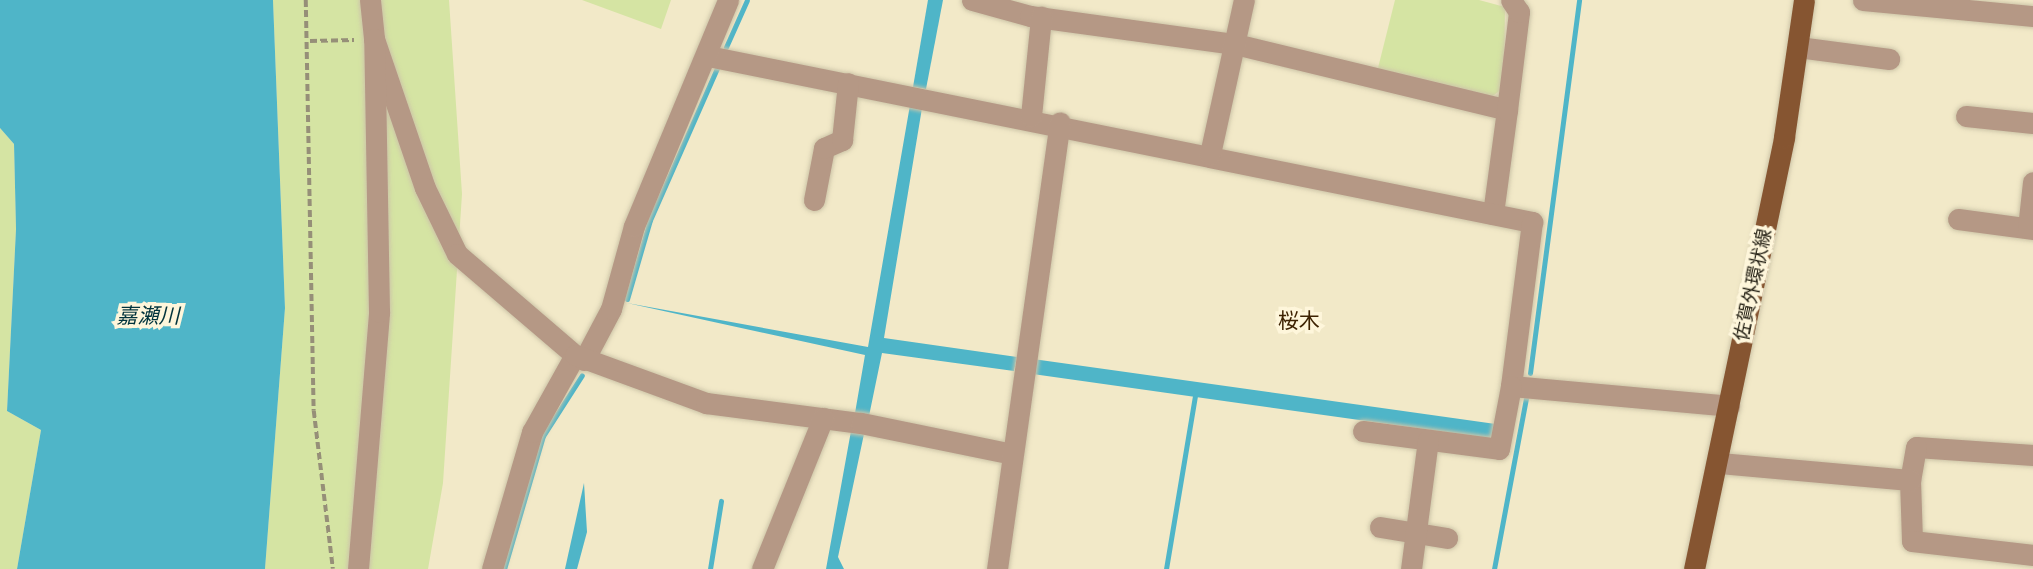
<!DOCTYPE html>
<meta charset="utf-8">
<style>
body{margin:0}
#map{position:relative;width:2033px;height:569px;overflow:hidden;background:#f2e9c8;font-family:"Sofia Sans Condensed","Noto Sans JP",sans-serif}
div>[style]{position:absolute}
.green>*{inset:0;background:#d5e4a3}
.water>*{inset:0;background:#4fb5c8;transform-origin:0 0}
.stream>*{height:5px;margin:-2.5px;padding:0 2.5px;transform-origin:2.5px;border-radius:2.5px;background:#4fb5c8}
.path>*{height:3.5px;margin-top:-1.75px;transform-origin:0;background:repeating-linear-gradient(90deg,#968f78 0 7px,transparent 0 10.5px)}
.roads{filter:drop-shadow(0 0 2px #cdc5a8) drop-shadow(0 0 2px #cdc5a8)}
.minor>*{height:21px;margin:-10.5px;padding:0 10.5px;transform-origin:10.5px;border-radius:10.5px;background:#b59885}
.major>*{height:21px;margin:-10.5px;padding:0 10.5px;transform-origin:10.5px;border-radius:10.5px;background:#865531}
span{translate:-50% -50%;white-space:nowrap;text-align:center;line-height:1.15;-webkit-text-stroke:7px #fef6db;paint-order:stroke}
.street-label{font-size:19px;color:#272317}
.water-label{font-size:21px;color:#01333c;font-style:italic}
.neighbourhood-label{font-size:21px;color:#3d2202}
</style>
<div id="map">
<div class="green">
<div style="clip-path:polygon(273px 0,449px 0,462px 194px,443px 483px,428px 569px,265px 569px,285px 308px)"></div>
<div style="clip-path:polygon(582px 0,671px 0,661px 29px)"></div>
<div style="clip-path:polygon(1395px 0,1479px 0,1505px 7px,1504px 87px,1488px 100px,1377px 72px)"></div>
<div style="clip-path:polygon(0 128px,14px 144px,16px 229px,7px 411px,41px 430px,17px 569px,0 569px)"></div>
</div>
<div class="water">
<div style="clip-path:polygon(0 0,273px 0,285px 308px,265px 569px,17px 569px,41px 430px,7px 411px,16px 229px,14px 144px,0 128px)"></div>
<div style="clip-path:polygon(928px 0,943px 0,926px 89px,913px 87px)"></div>
<div style="clip-path:polygon(910px 105px,922px 108px,884px 338px,1017px 357px,1014px 371px,882px 353px,869px 416px,855px 413px,865px 355px,627px 303px,868px 347px)"></div>
<div style="left:1033px;top:359px;width:467px;height:15px;rotate:8deg"></div>
<div style="clip-path:polygon(851px 431px,864px 434px,838px 557px,844px 569px,826px 569px)"></div>
<div style="clip-path:polygon(584px 483px,587px 532px,577px 569px,565px 569px)"></div>
</div>
<div class="stream">
<div style="left:726px;top:47px;width:51px;rotate:-65.9deg"></div>
<div style="left:627px;top:299px;width:82px;rotate:-73.8deg"></div>
<div style="left:650px;top:220px;width:166px;rotate:-66.2deg"></div>
<div style="left:1530px;top:373px;width:376px;rotate:-82.5deg"></div>
<div style="left:504px;top:569px;width:139px;rotate:-73.7deg"></div>
<div style="left:543px;top:436px;width:72px;rotate:-57.4deg"></div>
<div style="left:710px;top:569px;width:69px;rotate:-80.8deg"></div>
<div style="left:1166px;top:569px;width:175px;rotate:-80.5deg"></div>
<div style="left:1494px;top:569px;width:174px;rotate:-79.4deg"></div>
</div>
<div class="path">
<div style="left:306px;top:0;width:411px;rotate:88.9deg"></div>
<div style="left:314px;top:411px;width:159px;rotate:83.1deg"></div>
<div style="left:310px;top:41px;width:44px;rotate:-1.3deg"></div>
</div>
<div class="roads">
<div class="minor">
<div style="left:370px;top:0;width:39px;rotate:84deg"></div>
<div style="left:374px;top:39px;width:157px;rotate:71.1deg"></div>
<div style="left:425px;top:188px;width:73px;rotate:64.1deg"></div>
<div style="left:457px;top:254px;width:155px;rotate:40.6deg"></div>
<div style="left:972px;top:0;width:60px;rotate:15.4deg"></div>
<div style="left:1030px;top:16px;width:207px;rotate:7.8deg"></div>
<div style="left:1235px;top:44px;width:280px;rotate:13.6deg"></div>
<div style="left:1507px;top:110px;width:105px;rotate:97.7deg"></div>
<div style="left:1863px;top:0;width:171px;rotate:5.4deg"></div>
<div style="left:1798px;top:47px;width:92px;rotate:7.5deg"></div>
<div style="left:708px;top:56px;width:841px;rotate:11.39deg"></div>
<div style="left:1532px;top:222px;width:165px;rotate:97.3deg"></div>
<div style="left:1511px;top:386px;width:219px;rotate:5.2deg"></div>
<div style="left:1507px;top:110px;width:99px;rotate:-83deg"></div>
<div style="left:1519px;top:12px;width:14px;rotate:-124deg"></div>
<div style="left:1031px;top:116px;width:100px;rotate:-84.2deg"></div>
<div style="left:1966px;top:116px;width:67px;rotate:6deg"></div>
<div style="left:1210px;top:154px;width:158px;rotate:-77.6deg"></div>
<div style="left:814px;top:200px;width:53px;rotate:-79.1deg"></div>
<div style="left:824px;top:148px;width:20px;rotate:-24deg"></div>
<div style="left:842px;top:140px;width:57px;rotate:-84deg"></div>
<div style="left:1958px;top:219px;width:76px;rotate:7.6deg"></div>
<div style="left:2028px;top:228px;width:46px;rotate:-83.8deg"></div>
<div style="left:584px;top:360px;width:58px;rotate:-62.1deg"></div>
<div style="left:611px;top:309px;width:86px;rotate:-74.5deg"></div>
<div style="left:634px;top:226px;width:245px;rotate:-67.4deg"></div>
<div style="left:1363px;top:431px;width:137px;rotate:7.5deg"></div>
<div style="left:1499px;top:449px;width:64px;rotate:-79.2deg"></div>
<div style="left:2033px;top:455px;width:117px;rotate:-176.1deg"></div>
<div style="left:1916px;top:447px;width:34px;rotate:100deg"></div>
<div style="left:1910px;top:480px;width:61px;rotate:88.1deg"></div>
<div style="left:1912px;top:541px;width:122px;rotate:6.6deg"></div>
<div style="left:1719px;top:463px;width:192px;rotate:5.1deg"></div>
<div style="left:1380px;top:527px;width:68px;rotate:9.3deg"></div>
<div style="left:358px;top:569px;width:258px;rotate:-85.3deg"></div>
<div style="left:379px;top:312px;width:273px;rotate:-91deg"></div>
<div style="left:492px;top:569px;width:143px;rotate:-73.7deg"></div>
<div style="left:532px;top:432px;width:88px;rotate:-60.8deg"></div>
<div style="left:575px;top:355px;width:140px;rotate:20.1deg"></div>
<div style="left:706px;top:403px;width:156px;rotate:7.4deg"></div>
<div style="left:861px;top:423px;width:154px;rotate:11.6deg"></div>
<div style="left:762px;top:569px;width:163px;rotate:-68deg"></div>
<div style="left:997px;top:569px;width:451px;rotate:-82deg"></div>
<div style="left:1411px;top:569px;width:130px;rotate:-82.5deg"></div>
</div>
<div class="major">
<div style="left:1694px;top:569px;width:441px;rotate:-78.2deg"></div>
<div style="left:1784px;top:137px;width:138px;rotate:-81.7deg"></div>
</div>
</div>
<div class="street-label">
<span style="left:1754px;top:285px;rotate:-78deg">佐賀外環状線</span>
</div>
<div class="water-label">
<span style="left:148px;top:317px">嘉瀬川</span>
</div>
<div class="neighbourhood-label">
<span style="left:1299px;top:322px">桜木</span>
</div>
</div>
